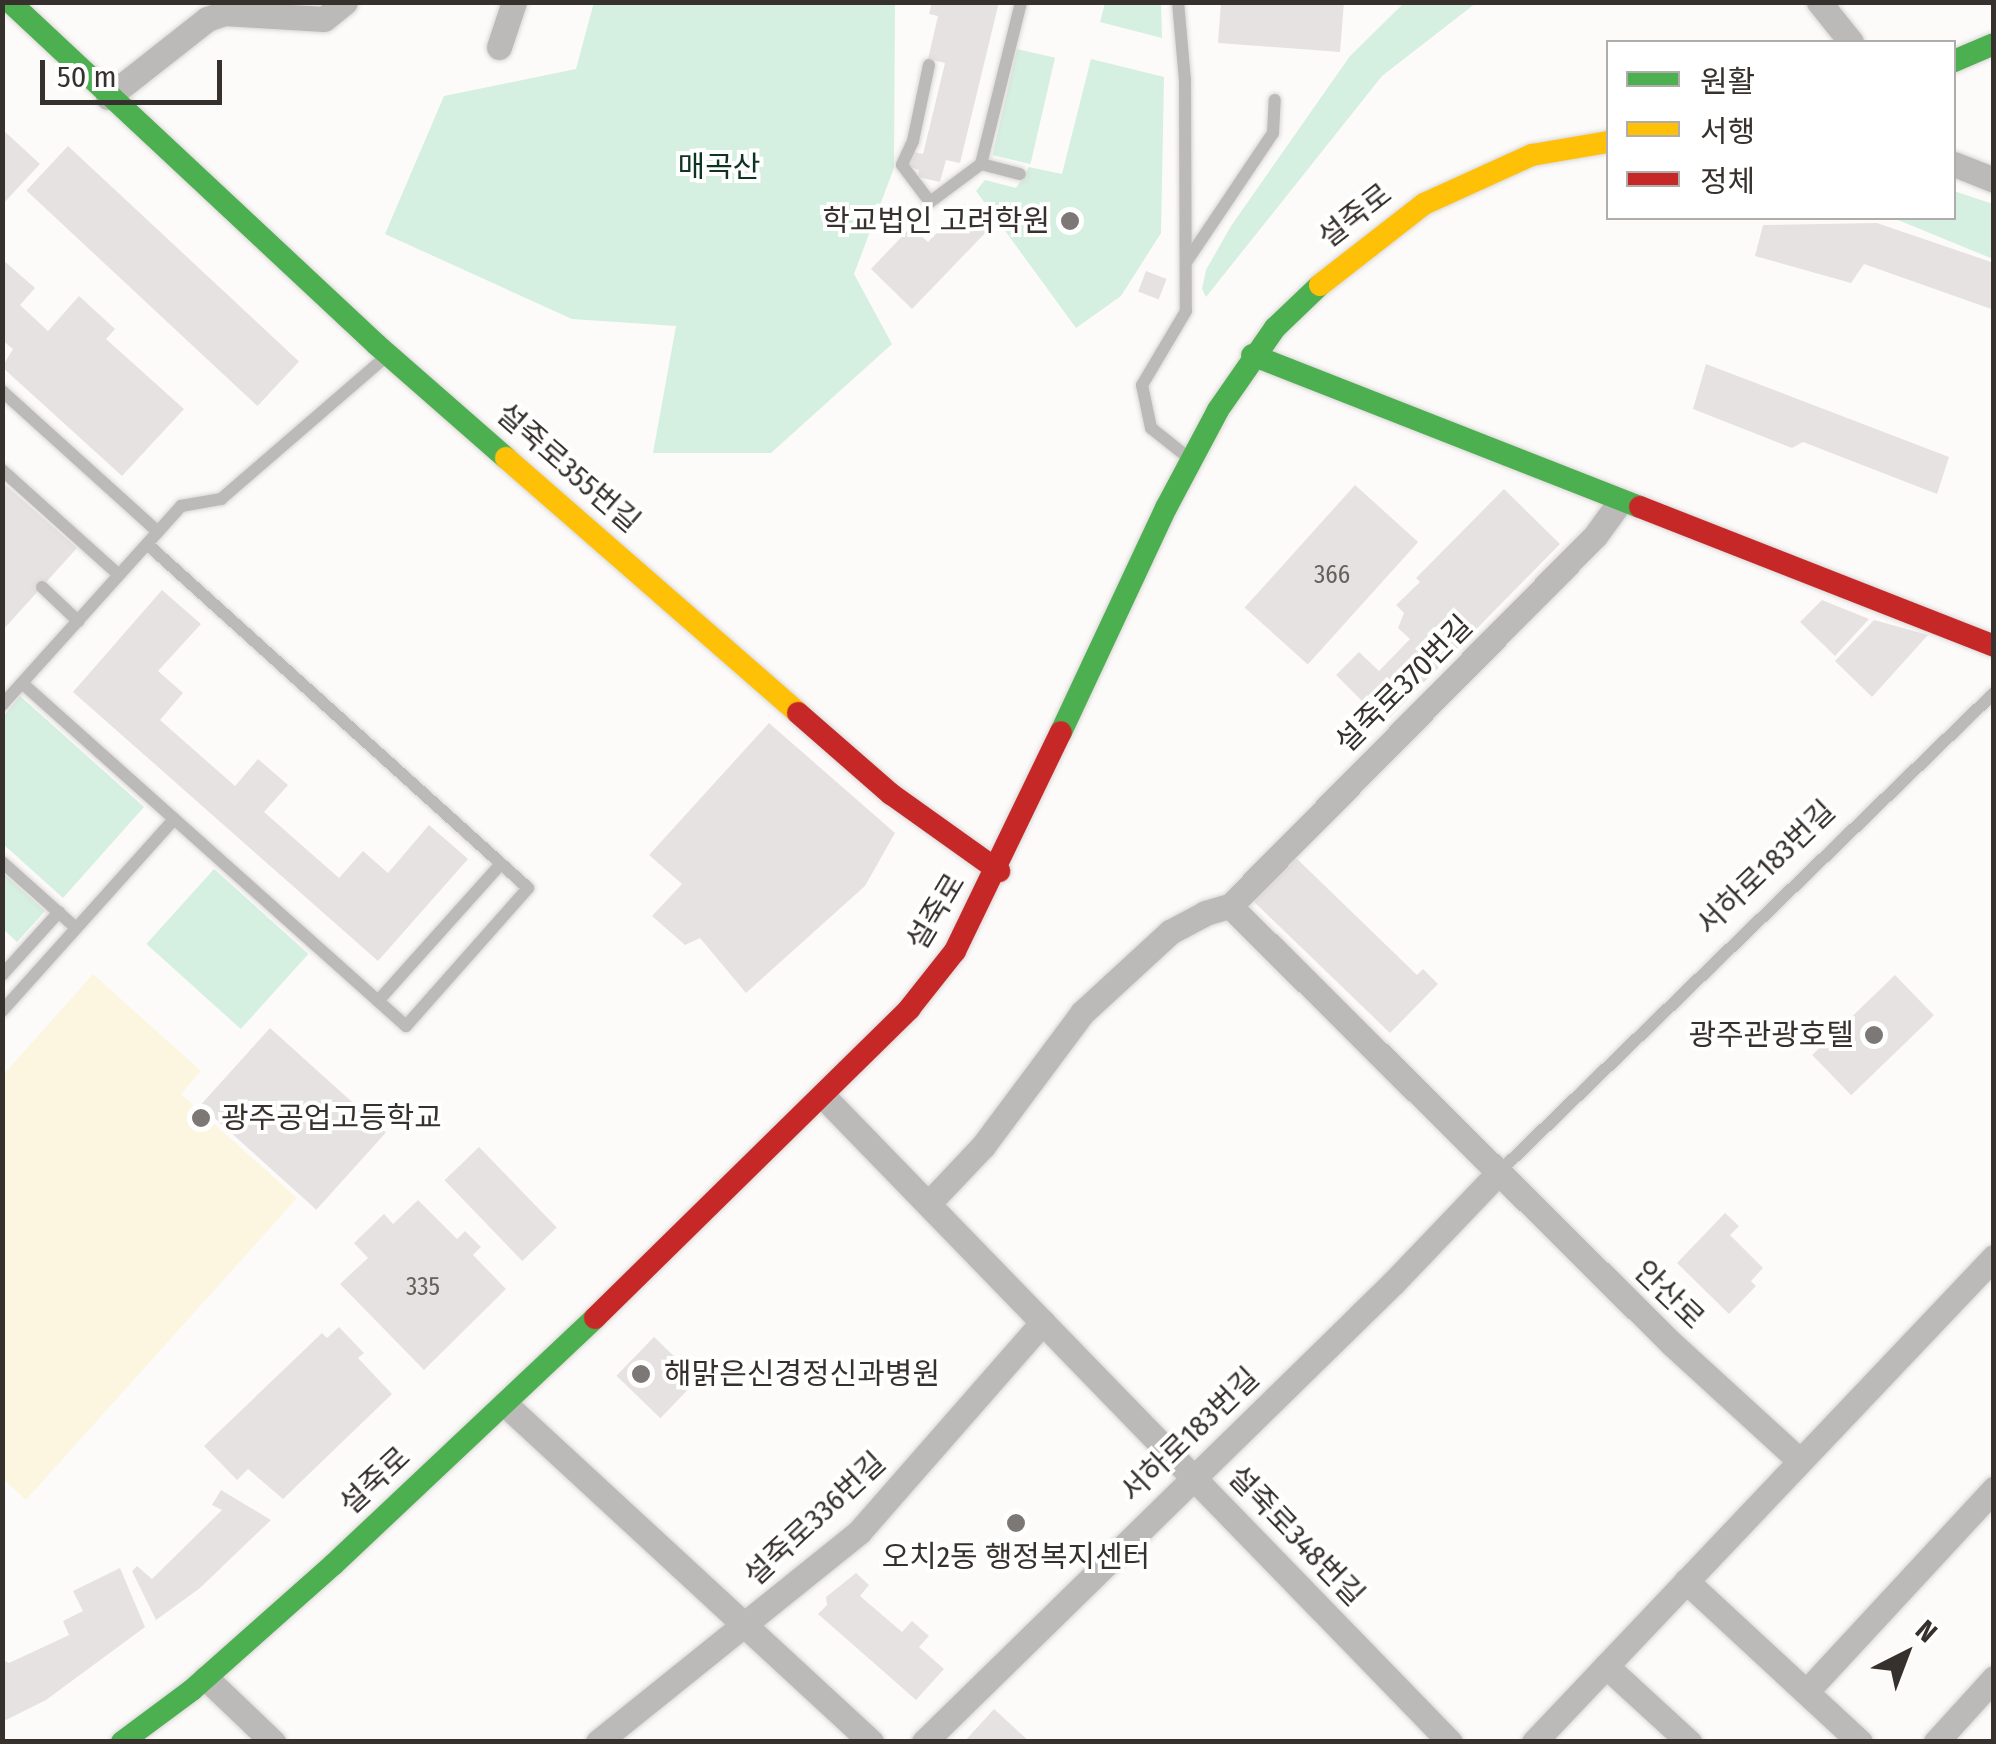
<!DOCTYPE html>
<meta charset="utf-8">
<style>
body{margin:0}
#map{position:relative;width:1996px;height:1744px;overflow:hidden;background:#fdfbfa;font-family:"Fira Sans Condensed","Noto Sans KR",sans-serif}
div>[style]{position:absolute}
.green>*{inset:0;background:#d5efe0;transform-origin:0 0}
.sand>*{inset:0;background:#fcf6e1}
.building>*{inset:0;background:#e6e2e1;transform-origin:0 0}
.roads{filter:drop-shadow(0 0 2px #d9d7d6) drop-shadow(0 0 2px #d9d7d6)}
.lane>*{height:12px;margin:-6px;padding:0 6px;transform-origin:6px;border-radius:6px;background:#bbbab8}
.street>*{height:25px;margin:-12.5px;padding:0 12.5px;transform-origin:12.5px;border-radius:12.5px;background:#bbbab8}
.fast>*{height:22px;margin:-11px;padding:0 11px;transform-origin:11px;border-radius:11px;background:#4caf50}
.slow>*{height:22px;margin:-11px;padding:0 11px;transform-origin:11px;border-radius:11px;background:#ffc107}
.jam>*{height:22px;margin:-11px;padding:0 11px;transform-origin:11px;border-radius:11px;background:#c62828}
.dots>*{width:28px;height:28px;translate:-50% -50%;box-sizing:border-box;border:5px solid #fff;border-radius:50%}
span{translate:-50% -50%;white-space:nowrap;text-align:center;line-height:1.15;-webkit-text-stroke:8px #fff;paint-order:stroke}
.number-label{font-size:25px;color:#66605d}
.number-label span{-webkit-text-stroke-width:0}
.park-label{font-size:30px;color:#0f3322}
.street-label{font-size:30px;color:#37312d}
.poi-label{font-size:30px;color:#37312d}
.right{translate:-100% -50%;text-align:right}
.left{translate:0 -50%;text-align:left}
.frame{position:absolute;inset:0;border:5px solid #37312d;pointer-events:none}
.legend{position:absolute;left:1606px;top:40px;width:350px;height:180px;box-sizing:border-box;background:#fff;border:2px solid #afadab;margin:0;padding:12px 18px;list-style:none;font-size:30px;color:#37312d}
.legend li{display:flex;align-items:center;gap:20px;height:50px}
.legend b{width:50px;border:2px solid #afadab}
.north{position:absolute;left:1856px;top:1604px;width:100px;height:100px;-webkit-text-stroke:8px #fff;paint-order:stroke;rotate:42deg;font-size:28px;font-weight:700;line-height:40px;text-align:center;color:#37312d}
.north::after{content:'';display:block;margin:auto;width:35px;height:45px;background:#37312d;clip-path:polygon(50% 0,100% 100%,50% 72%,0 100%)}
.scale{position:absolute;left:40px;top:60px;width:182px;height:45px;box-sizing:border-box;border:5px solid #37312d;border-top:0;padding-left:12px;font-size:30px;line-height:35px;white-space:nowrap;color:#37312d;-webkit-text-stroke:8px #fff;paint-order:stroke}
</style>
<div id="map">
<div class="green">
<div style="clip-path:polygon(594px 2px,895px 3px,894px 168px,854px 274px,892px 344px,771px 453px,653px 453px,676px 326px,572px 319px,385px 234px,444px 96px,576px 69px)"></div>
<div style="clip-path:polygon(1105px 3px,1161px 3px,1162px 38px,1100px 22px)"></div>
<div style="clip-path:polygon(1404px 3px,1476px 3px,1382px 76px,1206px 297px,1202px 289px,1206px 270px,1231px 226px,1350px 56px)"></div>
<div style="left:1017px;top:49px;width:39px;height:109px;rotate:13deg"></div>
<div style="clip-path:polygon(1091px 59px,1164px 77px,1161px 233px,1121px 296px,1076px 328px,976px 191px,985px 180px,1016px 188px,1029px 167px,1062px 174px)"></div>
<div style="clip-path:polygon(1954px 191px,1993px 204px,1993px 259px,1898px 220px,1954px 218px)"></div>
<div style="clip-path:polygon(20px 696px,144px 807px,63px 898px,3px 844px,3px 717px)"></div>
<div style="left:214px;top:869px;width:127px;height:101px;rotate:42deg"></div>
<div style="clip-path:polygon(3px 873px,45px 911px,17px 942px,3px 929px)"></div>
</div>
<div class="sand">
<div style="clip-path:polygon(93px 974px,201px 1071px,181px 1094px,297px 1198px,26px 1500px,3px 1479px,3px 1075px)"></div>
</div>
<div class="building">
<div style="clip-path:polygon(932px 2px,999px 2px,960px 163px,946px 160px,940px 182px,918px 177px,919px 170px,906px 166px,909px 151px,923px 154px,945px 63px,928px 59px,938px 16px,929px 14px)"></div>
<div style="clip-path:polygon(1221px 2px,1344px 2px,1340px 52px,1218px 43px)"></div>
<div style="clip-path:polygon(2px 129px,40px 164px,2px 205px)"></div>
<div style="left:68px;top:146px;width:316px;height:61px;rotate:43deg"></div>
<div style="clip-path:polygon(965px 204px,990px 228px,912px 309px,871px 269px,911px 227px,928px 242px)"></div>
<div style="clip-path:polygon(1877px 223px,1994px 263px,1994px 310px,1864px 264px,1851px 283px,1755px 256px,1763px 225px)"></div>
<div style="clip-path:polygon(2px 259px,35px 288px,20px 305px,48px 331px,79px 296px,115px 329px,106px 339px,184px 409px,122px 476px,2px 367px,13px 349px,2px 340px)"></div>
<div style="left:1146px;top:271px;width:22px;height:22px;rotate:21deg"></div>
<div style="clip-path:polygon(1706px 364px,1949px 457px,1937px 494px,1803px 442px,1792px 448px,1693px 409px)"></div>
<div style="clip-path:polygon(2px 482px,77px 548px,2px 631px)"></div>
<div style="left:1355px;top:485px;width:85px;height:165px;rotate:42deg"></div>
<div style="clip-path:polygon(1504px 489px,1560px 544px,1384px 723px,1336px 675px,1359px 652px,1379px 671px,1410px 639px,1398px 628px,1404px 613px,1396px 605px,1420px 582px,1416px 578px)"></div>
<div style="clip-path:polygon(162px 590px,201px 624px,158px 671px,183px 693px,160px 720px,235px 786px,258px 759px,288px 785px,264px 812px,339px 878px,363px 851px,388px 873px,429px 825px,468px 859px,378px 961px,73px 692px)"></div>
<div style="clip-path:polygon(1822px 600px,1869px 619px,1835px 656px,1800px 622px)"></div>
<div style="clip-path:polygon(1874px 620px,1928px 635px,1872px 697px,1835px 661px)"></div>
<div style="clip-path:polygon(769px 723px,895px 833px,865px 886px,746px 993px,700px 938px,685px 945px,652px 916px,682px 884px,649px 855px)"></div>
<div style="clip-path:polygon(1293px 855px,1417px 975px,1423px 969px,1438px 984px,1390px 1033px,1251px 899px)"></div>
<div style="left:1895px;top:975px;width:56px;height:115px;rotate:46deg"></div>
<div style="left:270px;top:1028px;width:156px;height:104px;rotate:42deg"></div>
<div style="left:479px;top:1147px;width:112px;height:48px;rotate:46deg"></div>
<div style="clip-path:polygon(418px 1200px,457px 1239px,465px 1231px,481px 1247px,473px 1255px,506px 1289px,424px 1370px,340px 1284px,368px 1258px,354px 1243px,384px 1214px,393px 1224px)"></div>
<div style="clip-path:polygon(1725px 1213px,1739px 1226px,1730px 1235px,1763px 1268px,1751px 1281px,1756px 1286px,1729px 1314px,1677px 1263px)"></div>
<div style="clip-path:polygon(339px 1327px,364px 1353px,358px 1358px,392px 1394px,283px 1499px,248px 1469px,237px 1480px,204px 1446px,322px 1333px,327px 1338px)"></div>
<div style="left:654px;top:1337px;width:61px;height:54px;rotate:44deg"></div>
<div style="clip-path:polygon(221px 1490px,271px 1520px,200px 1588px,156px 1620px,132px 1571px,137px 1566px,152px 1579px,222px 1510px,212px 1505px)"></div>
<div style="clip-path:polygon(120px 1568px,145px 1627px,46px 1700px,2px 1722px,2px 1659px,9px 1663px,69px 1635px,63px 1621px,83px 1611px,73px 1591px)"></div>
<div style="clip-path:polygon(856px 1573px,869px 1585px,860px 1596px,902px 1632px,912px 1621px,929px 1636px,919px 1647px,944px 1669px,916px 1700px,818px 1614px,827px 1605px,826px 1597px)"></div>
<div style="clip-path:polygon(994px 1709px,1030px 1742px,964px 1742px)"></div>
</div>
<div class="roads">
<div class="lane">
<div style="left:1178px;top:2px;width:78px;rotate:84.9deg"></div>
<div style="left:1185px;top:80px;width:231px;rotate:89.8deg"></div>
<div style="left:1186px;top:311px;width:86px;rotate:120.7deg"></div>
<div style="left:1142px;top:385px;width:44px;rotate:78.2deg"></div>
<div style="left:1151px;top:428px;width:50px;rotate:38.5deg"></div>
<div style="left:929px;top:65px;width:78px;rotate:101.9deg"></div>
<div style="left:913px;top:141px;width:26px;rotate:115deg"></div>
<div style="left:902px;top:165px;width:46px;rotate:52.9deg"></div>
<div style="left:930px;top:202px;width:64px;rotate:-36.7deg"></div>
<div style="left:981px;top:164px;width:167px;rotate:-76.1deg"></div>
<div style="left:981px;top:164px;width:40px;rotate:14.4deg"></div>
<div style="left:1187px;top:261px;width:154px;rotate:-56.1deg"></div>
<div style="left:1273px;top:133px;width:33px;rotate:-87deg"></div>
<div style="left:2px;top:391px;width:210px;rotate:42.1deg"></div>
<div style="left:2px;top:470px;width:157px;rotate:41.9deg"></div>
<div style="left:42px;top:587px;width:50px;rotate:43.4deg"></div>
<div style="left:22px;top:683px;width:515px;rotate:41.77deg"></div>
<div style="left:406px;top:1026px;width:184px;rotate:-48.5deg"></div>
<div style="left:528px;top:888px;width:513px;rotate:-137.92deg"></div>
<div style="left:2px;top:705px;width:268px;rotate:-48deg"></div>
<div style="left:181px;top:506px;width:41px;rotate:-9.9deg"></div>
<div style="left:221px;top:499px;width:214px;rotate:-40.8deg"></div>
<div style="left:2px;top:862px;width:99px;rotate:41.7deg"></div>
<div style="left:2px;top:975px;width:85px;rotate:-47.9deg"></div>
<div style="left:378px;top:1001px;width:184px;rotate:-48.1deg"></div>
<div style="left:2px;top:1011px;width:258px;rotate:-48.1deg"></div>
<div style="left:1498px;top:1173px;width:690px;rotate:-44.06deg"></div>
</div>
<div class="street">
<div style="left:1819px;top:2px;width:51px;rotate:51.3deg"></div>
<div style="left:499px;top:47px;width:47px;rotate:-71.6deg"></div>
<div style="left:108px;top:97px;width:126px;rotate:-38.2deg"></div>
<div style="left:207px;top:19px;width:18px;rotate:-19deg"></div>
<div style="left:224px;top:13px;width:100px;rotate:3.4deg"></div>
<div style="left:324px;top:19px;width:27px;rotate:-39deg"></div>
<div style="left:1954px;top:164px;width:43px;rotate:21.8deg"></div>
<div style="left:1230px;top:906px;width:622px;rotate:44.74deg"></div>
<div style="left:1672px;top:1344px;width:172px;rotate:42.4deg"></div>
<div style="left:1230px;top:906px;width:520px;rotate:-45.39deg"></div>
<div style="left:1595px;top:536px;width:41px;rotate:-54deg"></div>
<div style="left:823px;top:1096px;width:900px;rotate:45.86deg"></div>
<div style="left:928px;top:1204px;width:80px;rotate:-46.5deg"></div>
<div style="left:983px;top:1146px;width:166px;rotate:-53.3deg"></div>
<div style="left:1082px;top:1013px;width:120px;rotate:-42.6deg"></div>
<div style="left:1170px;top:932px;width:40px;rotate:-28deg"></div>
<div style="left:1205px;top:913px;width:26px;rotate:-16deg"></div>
<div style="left:505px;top:1404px;width:498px;rotate:42.7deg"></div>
<div style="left:1686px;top:1581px;width:237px;rotate:42.8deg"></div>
<div style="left:1606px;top:1666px;width:113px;rotate:42.5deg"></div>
<div style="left:206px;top:1678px;width:93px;rotate:43.7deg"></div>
<div style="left:1806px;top:1692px;width:277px;rotate:-47.2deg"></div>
<div style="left:598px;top:1742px;width:335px;rotate:-38.8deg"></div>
<div style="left:859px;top:1532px;width:279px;rotate:-48.8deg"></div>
<div style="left:924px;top:1742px;width:656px;rotate:-44.38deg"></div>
<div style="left:1393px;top:1283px;width:152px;rotate:-46.3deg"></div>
<div style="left:1534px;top:1742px;width:668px;rotate:-46.52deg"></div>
<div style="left:1936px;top:1742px;width:86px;rotate:-47.8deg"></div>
</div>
<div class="fast">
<div style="left:10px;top:2px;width:502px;rotate:43.06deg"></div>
<div style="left:377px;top:345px;width:171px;rotate:41.2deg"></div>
<div style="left:1954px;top:61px;width:43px;rotate:-23deg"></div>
<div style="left:1252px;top:355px;width:417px;rotate:21.4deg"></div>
<div style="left:1061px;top:732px;width:247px;rotate:-64.9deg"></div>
<div style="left:1166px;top:508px;width:111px;rotate:-62deg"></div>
<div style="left:1218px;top:410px;width:100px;rotate:-55.2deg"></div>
<div style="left:1275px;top:328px;width:62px;rotate:-43.7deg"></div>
<div style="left:122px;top:1742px;width:87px;rotate:-36.6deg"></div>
<div style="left:192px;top:1690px;width:190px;rotate:-41.6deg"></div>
<div style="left:334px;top:1564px;width:359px;rotate:-43.3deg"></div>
</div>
<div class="slow">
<div style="left:1320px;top:285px;width:132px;rotate:-37.9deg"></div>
<div style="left:1424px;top:204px;width:119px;rotate:-24.4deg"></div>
<div style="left:1532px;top:155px;width:77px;rotate:-9.7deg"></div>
<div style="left:506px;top:458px;width:388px;rotate:41.1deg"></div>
</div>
<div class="jam">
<div style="left:1640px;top:507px;width:380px;rotate:21.4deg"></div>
<div style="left:798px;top:713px;width:123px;rotate:41.1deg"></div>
<div style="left:891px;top:794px;width:133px;rotate:35.5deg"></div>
<div style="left:595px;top:1318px;width:441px;rotate:-44.5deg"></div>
<div style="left:909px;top:1009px;width:74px;rotate:-51.6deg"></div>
<div style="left:955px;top:951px;width:243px;rotate:-64.2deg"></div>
</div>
</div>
<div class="dots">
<div style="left:1070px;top:221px;background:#7c7875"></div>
<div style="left:1874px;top:1035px;background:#7c7875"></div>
<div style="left:201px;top:1118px;background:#7c7875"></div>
<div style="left:641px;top:1374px;background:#7c7875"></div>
<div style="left:1016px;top:1523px;background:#7c7875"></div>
</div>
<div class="number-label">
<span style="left:1332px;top:575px">366</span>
<span style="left:423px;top:1287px">335</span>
</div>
<div class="park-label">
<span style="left:719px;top:167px">매곡산</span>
</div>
<div class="street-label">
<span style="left:1355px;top:216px;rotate:-38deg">설죽로</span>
<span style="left:568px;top:468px;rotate:41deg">설죽로355번길</span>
<span style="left:1404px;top:684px;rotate:-45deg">설죽로370번길</span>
<span style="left:1766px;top:868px;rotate:-44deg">서하로183번길</span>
<span style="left:936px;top:912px;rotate:-59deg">설죽로</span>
<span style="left:1669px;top:1295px;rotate:44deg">안산로</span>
<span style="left:1190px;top:1435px;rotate:-44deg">서하로183번길</span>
<span style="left:375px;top:1481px;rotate:-43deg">설죽로</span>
<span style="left:815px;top:1519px;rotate:-43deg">설죽로336번길</span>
<span style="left:1296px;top:1536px;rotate:46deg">설죽로348번길</span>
</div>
<div class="poi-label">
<span class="right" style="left:1050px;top:221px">학교법인 고려학원</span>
<span class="right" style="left:1854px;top:1035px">광주관광호텔</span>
<span class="left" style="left:221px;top:1118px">광주공업고등학교</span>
<span class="left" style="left:664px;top:1374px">해맑은신경정신과병원</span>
<span style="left:1016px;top:1557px">오치2동 행정복지센터</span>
</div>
<div class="frame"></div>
<ul class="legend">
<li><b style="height:12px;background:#4caf50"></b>원활</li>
<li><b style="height:12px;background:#ffc107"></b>서행</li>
<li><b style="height:12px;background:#c62828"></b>정체</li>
</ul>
<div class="north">N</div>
<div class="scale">50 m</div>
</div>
